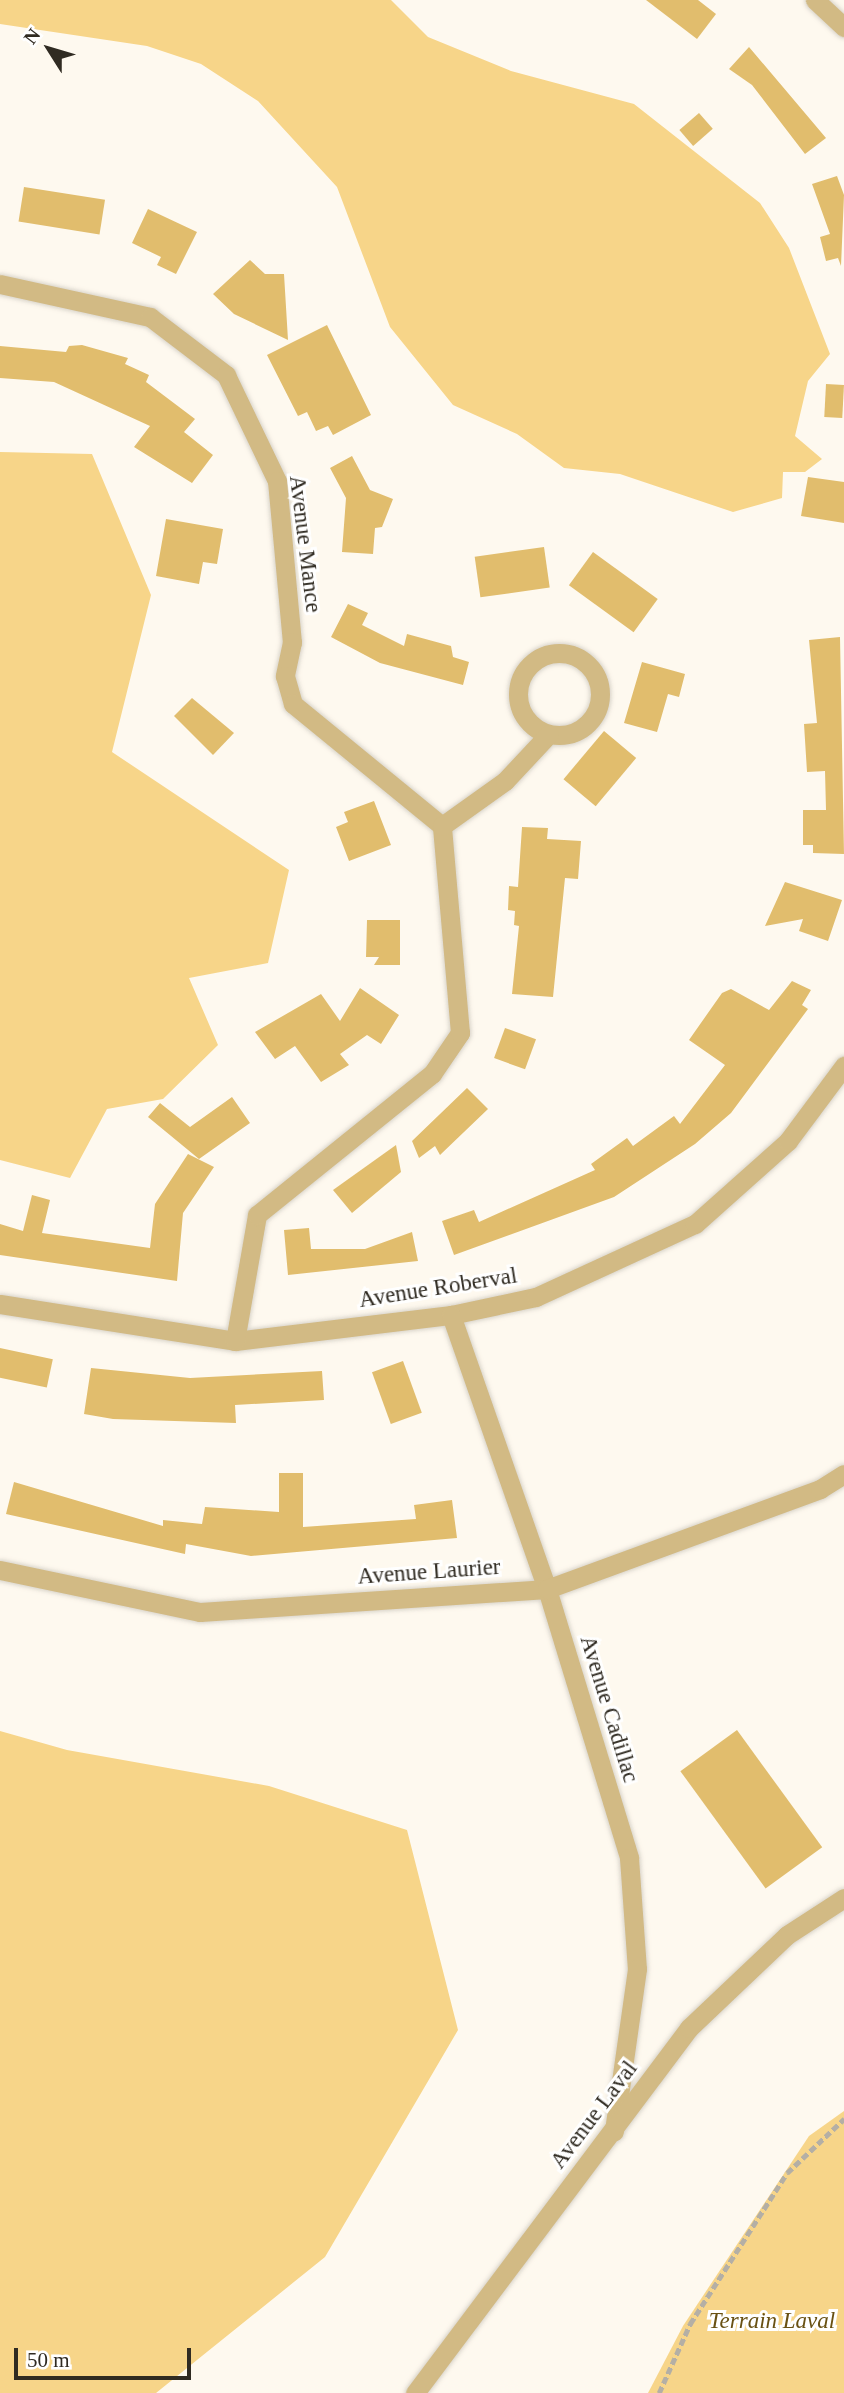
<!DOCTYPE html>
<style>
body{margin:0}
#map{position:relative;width:844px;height:2393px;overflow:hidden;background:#fef9ef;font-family:Georgia,serif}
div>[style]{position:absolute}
.green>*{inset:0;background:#f7d589}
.building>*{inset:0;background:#e1bd6d;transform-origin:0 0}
.path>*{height:4.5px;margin-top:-2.25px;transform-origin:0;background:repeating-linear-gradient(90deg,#b4afa5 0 7px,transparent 0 10.5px)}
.roads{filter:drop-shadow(0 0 2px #d9d4ca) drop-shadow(0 0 2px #d9d4ca)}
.street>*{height:19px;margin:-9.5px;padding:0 9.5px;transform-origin:9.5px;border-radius:9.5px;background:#d2ba84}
.street>.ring{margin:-9.5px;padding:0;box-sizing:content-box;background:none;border:19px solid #d2ba84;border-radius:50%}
span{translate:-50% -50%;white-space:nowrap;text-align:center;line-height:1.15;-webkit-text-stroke:6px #fff;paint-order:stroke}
.street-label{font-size:23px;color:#302b22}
.park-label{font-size:23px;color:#695113;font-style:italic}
.north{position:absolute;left:14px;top:14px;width:70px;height:70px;-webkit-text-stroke:5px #fff;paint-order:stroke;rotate:307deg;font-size:19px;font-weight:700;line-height:28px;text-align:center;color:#302b22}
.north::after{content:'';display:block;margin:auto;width:24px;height:32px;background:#302b22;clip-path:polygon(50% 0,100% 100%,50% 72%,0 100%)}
.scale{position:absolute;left:14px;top:2348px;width:177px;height:32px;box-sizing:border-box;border:4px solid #302b22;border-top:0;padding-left:9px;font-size:21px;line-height:24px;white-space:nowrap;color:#302b22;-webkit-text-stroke:5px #fff;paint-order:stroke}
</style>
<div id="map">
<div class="green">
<div style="clip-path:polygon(0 0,391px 0,428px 37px,511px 71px,634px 104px,760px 203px,789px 248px,830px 354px,808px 381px,795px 436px,822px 459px,805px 472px,783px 472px,782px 498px,733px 512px,620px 474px,564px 468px,517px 434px,453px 405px,390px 327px,337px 187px,258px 101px,201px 64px,147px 46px,0 24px)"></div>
<div style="clip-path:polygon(0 452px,92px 454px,151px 595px,112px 752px,289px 870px,268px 963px,189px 978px,218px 1045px,163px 1099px,107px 1109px,70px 1178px,0 1160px)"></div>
<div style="clip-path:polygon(0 1731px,67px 1750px,269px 1786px,407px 1830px,458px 2030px,325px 2257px,156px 2393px,0 2393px)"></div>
<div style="clip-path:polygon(844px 2111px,844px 2393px,648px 2393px,683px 2326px,809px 2136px)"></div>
</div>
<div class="building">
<div style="clip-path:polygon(646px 0,698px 0,716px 14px,697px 39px)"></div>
<div style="clip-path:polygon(749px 47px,826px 138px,805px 154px,752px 85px,729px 69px)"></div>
<div style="left:699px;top:113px;width:21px;height:26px;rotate:49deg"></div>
<div style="clip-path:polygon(837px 176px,844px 195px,841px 266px,838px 258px,826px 261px,820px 237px,830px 234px,812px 184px)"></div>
<div style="left:24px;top:187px;width:82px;height:35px;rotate:9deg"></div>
<div style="clip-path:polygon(148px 209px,197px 232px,176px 274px,157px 265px,161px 257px,132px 243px)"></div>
<div style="clip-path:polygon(250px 260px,265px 274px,284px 274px,288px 340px,234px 314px,213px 294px)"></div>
<div style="clip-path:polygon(327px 325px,371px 415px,333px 435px,328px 426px,316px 431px,307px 412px,298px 416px,267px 355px)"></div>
<div style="clip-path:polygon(82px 345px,128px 358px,125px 364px,149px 375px,146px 382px,195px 419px,184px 432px,213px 455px,192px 483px,134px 447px,150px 426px,54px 382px,0 378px,0 346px,66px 352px,69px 346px)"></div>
<div style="left:826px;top:384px;width:18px;height:33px;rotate:3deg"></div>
<div style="clip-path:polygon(352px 456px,370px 490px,393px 499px,382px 527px,375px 528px,373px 554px,342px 552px,346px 498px,330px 468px)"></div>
<div style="clip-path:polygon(808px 477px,844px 482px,844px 523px,801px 516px)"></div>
<div style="clip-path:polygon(166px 519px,223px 529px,217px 564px,203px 562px,199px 584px,156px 576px)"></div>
<div style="left:544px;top:547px;width:41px;height:70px;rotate:82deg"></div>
<div style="left:593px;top:552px;width:80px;height:41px;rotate:36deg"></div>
<div style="clip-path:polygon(348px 604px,368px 613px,362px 625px,404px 646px,407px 634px,451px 646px,453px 657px,469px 662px,463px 685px,380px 663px,331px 637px)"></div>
<div style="clip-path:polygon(840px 637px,844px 854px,813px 853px,813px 845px,803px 845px,803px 810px,826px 810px,825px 771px,807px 772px,804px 724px,817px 723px,809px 640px)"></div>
<div style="clip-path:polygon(642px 662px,685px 674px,679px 697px,668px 694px,657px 732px,624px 723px)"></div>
<div style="clip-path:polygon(192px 698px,234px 733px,213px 755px,174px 716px)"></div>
<div style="left:604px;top:731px;width:42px;height:63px;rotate:40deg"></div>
<div style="clip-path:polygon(374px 801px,391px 845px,349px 861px,336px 827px,348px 822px,344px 812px)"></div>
<div style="clip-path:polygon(522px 827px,548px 828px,547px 839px,581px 841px,578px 879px,565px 878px,553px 997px,512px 994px,519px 926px,514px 925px,515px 911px,508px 910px,509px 886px,518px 887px)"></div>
<div style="clip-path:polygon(785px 882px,842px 900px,828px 941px,799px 931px,803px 919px,765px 926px)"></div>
<div style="clip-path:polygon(367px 920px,400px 920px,400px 965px,374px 965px,379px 957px,366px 957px)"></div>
<div style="clip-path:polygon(792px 981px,811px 990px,802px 1005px,808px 1009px,731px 1113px,695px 1144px,614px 1197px,454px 1255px,442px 1221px,474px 1210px,479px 1222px,595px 1170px,591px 1164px,627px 1138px,633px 1146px,674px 1116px,680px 1124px,725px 1065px,689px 1040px,722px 993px,731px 989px,769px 1010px)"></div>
<div style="clip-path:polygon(360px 988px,399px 1015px,381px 1044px,367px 1035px,340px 1054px,349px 1065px,321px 1082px,295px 1046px,275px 1059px,255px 1032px,321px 994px,340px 1021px)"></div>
<div style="left:505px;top:1028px;width:33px;height:32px;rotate:20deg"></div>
<div style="clip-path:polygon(467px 1088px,488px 1109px,440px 1155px,435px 1146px,419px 1158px,412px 1141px)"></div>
<div style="clip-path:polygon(232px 1097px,250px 1123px,199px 1159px,148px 1117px,160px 1103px,190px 1127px)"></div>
<div style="clip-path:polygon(396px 1145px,401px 1172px,352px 1213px,333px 1190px)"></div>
<div style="clip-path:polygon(188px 1154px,214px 1167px,183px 1213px,177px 1281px,0 1255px,0 1224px,23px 1231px,32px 1195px,50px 1200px,42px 1233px,150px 1248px,155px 1204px)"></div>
<div style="clip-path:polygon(309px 1228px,311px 1249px,365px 1249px,412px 1232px,418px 1261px,288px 1275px,284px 1230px)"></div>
<div style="left:0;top:1348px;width:54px;height:29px;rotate:12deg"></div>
<div style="left:403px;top:1361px;width:55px;height:33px;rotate:70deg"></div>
<div style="clip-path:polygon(91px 1368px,190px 1378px,322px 1371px,324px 1400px,235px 1405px,236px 1423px,113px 1419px,84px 1414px)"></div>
<div style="clip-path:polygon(279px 1473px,303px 1473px,303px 1527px,416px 1519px,414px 1505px,452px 1500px,457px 1538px,251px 1556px,186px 1544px,185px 1554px,6px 1514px,14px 1482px,163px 1526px,163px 1520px,202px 1524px,205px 1507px,279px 1512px)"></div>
<div style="left:737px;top:1730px;width:145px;height:70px;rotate:54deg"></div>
</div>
<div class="path">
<div style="left:659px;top:2393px;width:76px;rotate:-65.8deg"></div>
<div style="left:690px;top:2324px;width:179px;rotate:-57.3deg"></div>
<div style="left:787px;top:2173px;width:79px;rotate:-43.5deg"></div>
</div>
<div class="roads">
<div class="street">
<div style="left:815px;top:0;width:40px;rotate:43deg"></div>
<div style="left:0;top:284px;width:154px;rotate:12.4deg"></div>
<div style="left:150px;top:317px;width:96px;rotate:37.3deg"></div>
<div style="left:226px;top:375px;width:118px;rotate:64.3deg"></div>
<div style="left:277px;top:481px;width:162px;rotate:84.7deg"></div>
<div style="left:292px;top:642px;width:35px;rotate:102deg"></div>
<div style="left:285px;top:676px;width:29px;rotate:74deg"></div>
<div style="left:293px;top:704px;width:193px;rotate:39.3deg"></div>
<div class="ring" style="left:518px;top:653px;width:63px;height:63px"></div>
<div style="left:0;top:1304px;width:238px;rotate:8.9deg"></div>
<div style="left:235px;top:1341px;width:218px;rotate:-6.9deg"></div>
<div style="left:451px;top:1315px;width:87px;rotate:-12deg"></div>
<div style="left:536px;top:1297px;width:175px;rotate:-24.7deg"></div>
<div style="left:695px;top:1224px;width:125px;rotate:-41.7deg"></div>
<div style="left:788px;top:1141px;width:94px;rotate:-53.3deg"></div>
<div style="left:451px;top:1315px;width:290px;rotate:70.7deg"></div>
<div style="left:547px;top:1589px;width:281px;rotate:73deg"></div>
<div style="left:629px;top:1858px;width:111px;rotate:85.9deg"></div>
<div style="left:637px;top:1969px;width:164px;rotate:98.1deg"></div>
<div style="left:235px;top:1341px;width:128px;rotate:-80.1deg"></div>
<div style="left:257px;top:1215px;width:225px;rotate:-38.9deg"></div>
<div style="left:432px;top:1074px;width:50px;rotate:-55.7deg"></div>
<div style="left:460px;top:1033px;width:208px;rotate:-95deg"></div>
<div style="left:442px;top:826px;width:77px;rotate:-35.5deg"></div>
<div style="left:505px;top:781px;width:64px;rotate:-46.9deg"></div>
<div style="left:0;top:1570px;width:204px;rotate:11.9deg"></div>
<div style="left:200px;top:1612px;width:348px;rotate:-3.8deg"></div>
<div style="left:547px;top:1589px;width:291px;rotate:-20.1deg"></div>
<div style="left:820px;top:1489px;width:28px;rotate:-32deg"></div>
<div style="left:415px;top:2393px;width:456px;rotate:-53.1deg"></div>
<div style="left:689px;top:2028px;width:135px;rotate:-43.5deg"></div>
<div style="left:787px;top:1935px;width:68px;rotate:-33deg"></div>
</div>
</div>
<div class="street-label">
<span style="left:305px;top:544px;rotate:83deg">Avenue Mance</span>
<span style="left:438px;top:1288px;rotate:-9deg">Avenue Roberval</span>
<span style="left:429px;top:1572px;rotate:-4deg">Avenue Laurier</span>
<span style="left:609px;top:1709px;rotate:73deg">Avenue Cadillac</span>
<span style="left:594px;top:2115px;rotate:-53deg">Avenue Laval</span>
</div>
<div class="park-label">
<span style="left:772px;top:2321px">Terrain Laval</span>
</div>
<div class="north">N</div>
<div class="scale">50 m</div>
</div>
